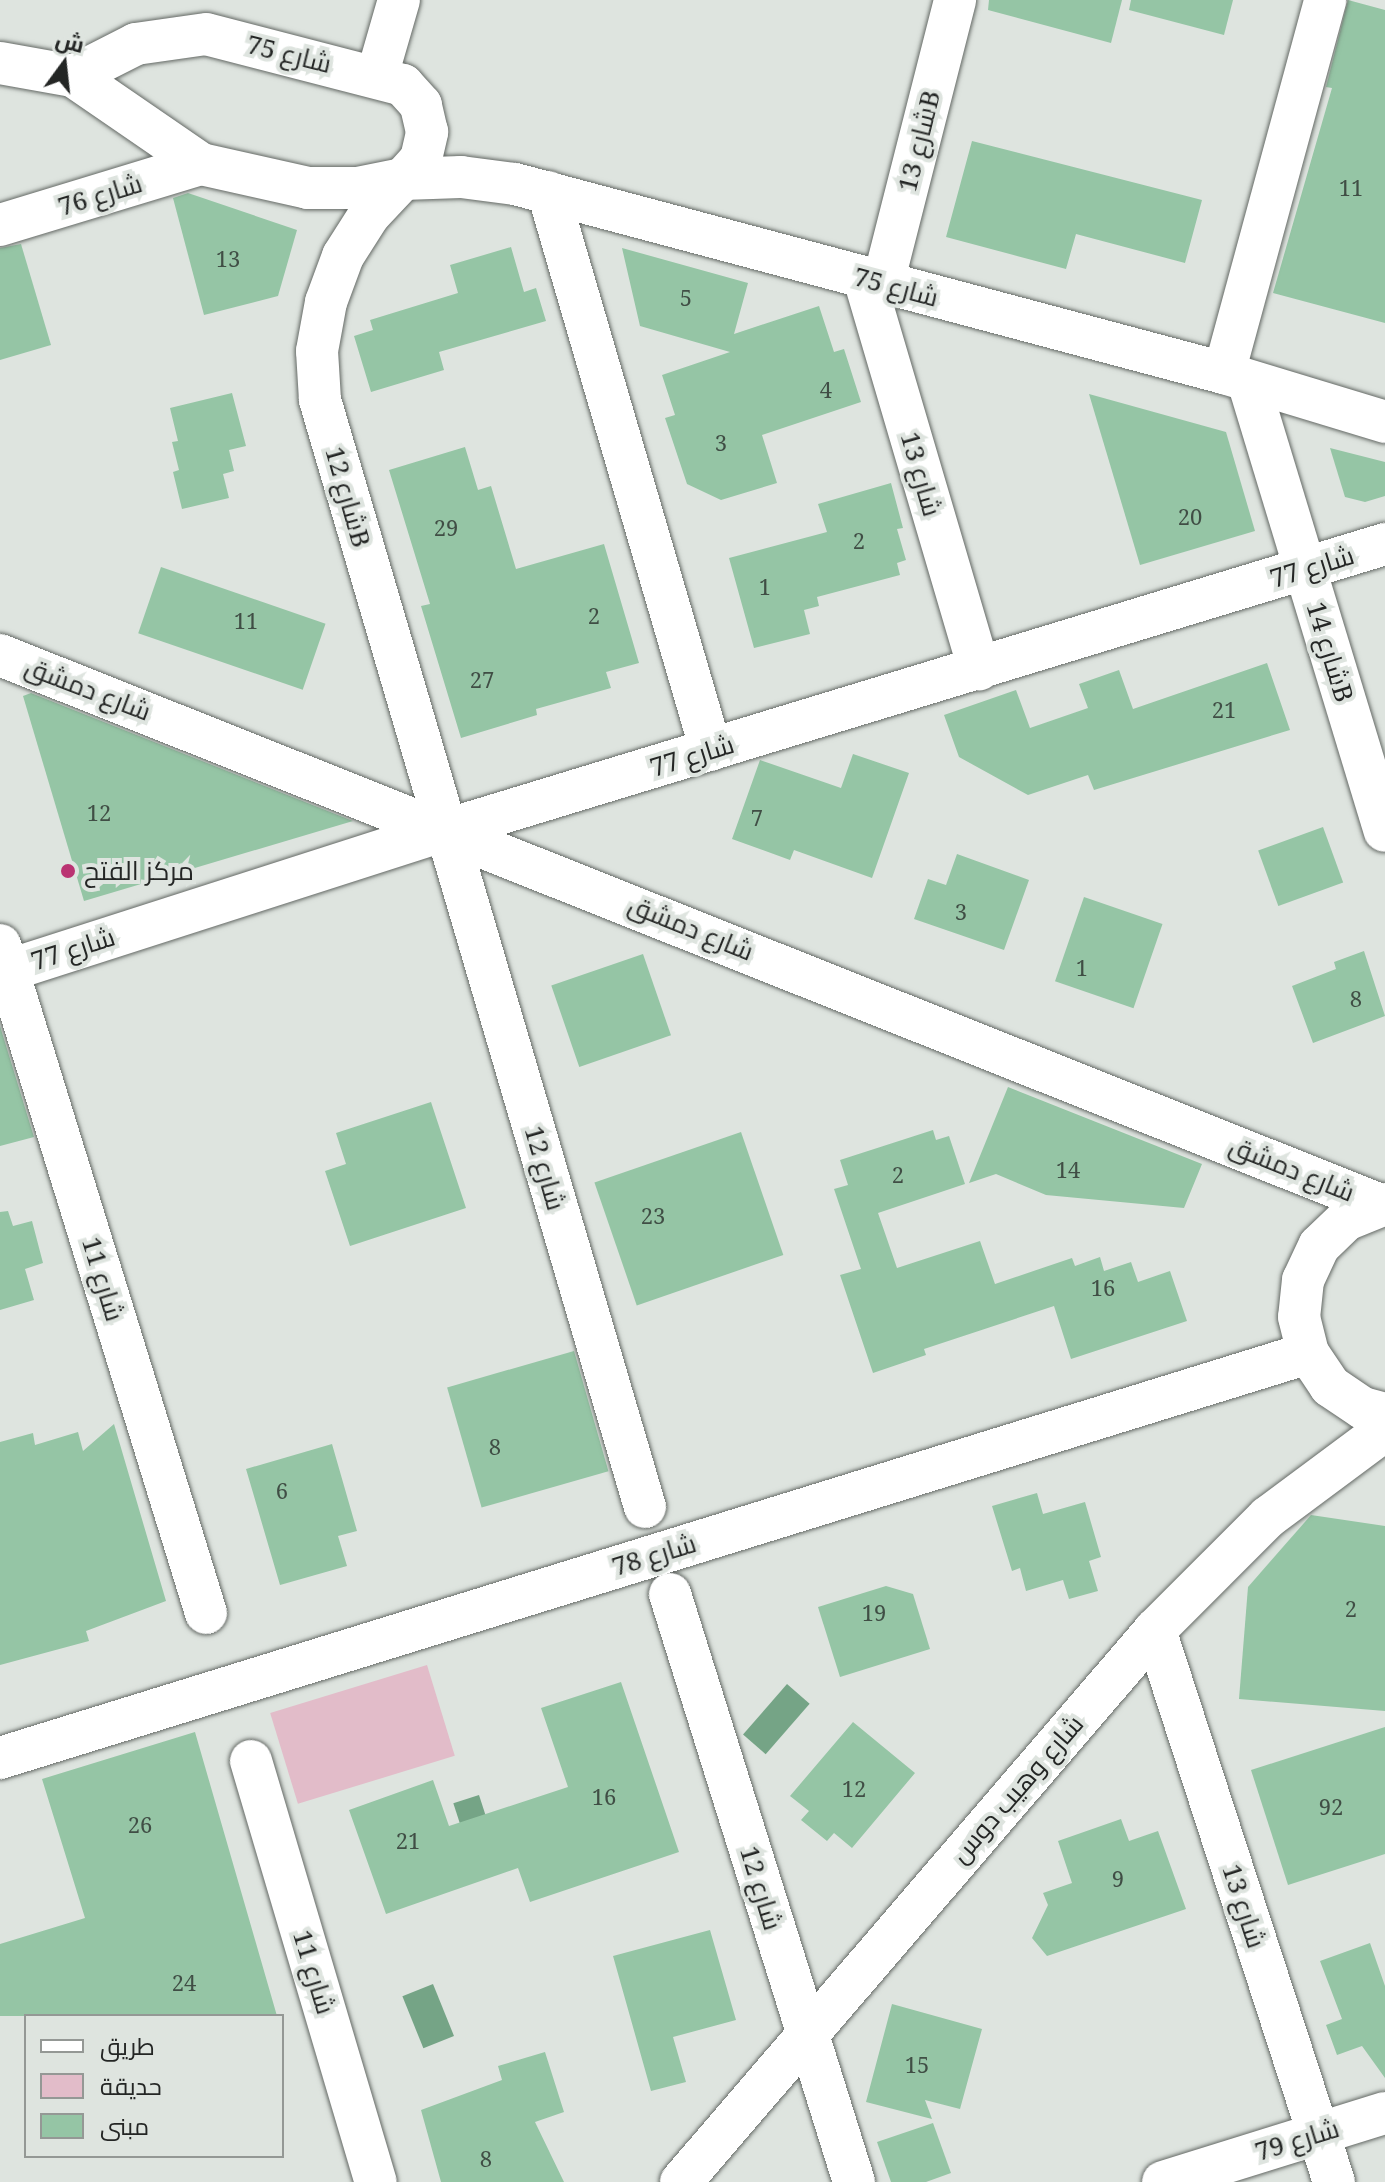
<!DOCTYPE html>
<meta charset="utf-8">
<style>
body{margin:0}
#map{position:relative;width:1385px;height:2182px;overflow:hidden;background:#dee4df;font-family:"Noto Serif",Cairo,serif}
div>[style]{position:absolute}
.green>*{inset:0;background:#e2bcc9;transform-origin:0 0}
.water>*{inset:0;background:#75a486;transform-origin:0 0}
.building>*{inset:0;background:#95c5a5;transform-origin:0 0}
.roads{filter:drop-shadow(0 0 2px #646965) drop-shadow(0 0 2px #646965)}
.minor>*{height:42px;margin:-21px;padding:0 21px;transform-origin:21px;border-radius:21px;background:#fff}
.dots>*{width:22px;height:22px;translate:-50% -50%;box-sizing:border-box;border:4px solid #dee4df;border-radius:50%}
span{translate:-50% -50%;white-space:nowrap;text-align:center;line-height:1.15;-webkit-text-stroke:8px #dee4df;paint-order:stroke}
.number-label{font-size:22px;color:#404e45}
.number-label span{-webkit-text-stroke-width:0}
.street-label{font-size:26px;color:#242625}
.poi-label{font-size:26px;color:#242625}
.left{translate:0 -50%;text-align:left}
.legend{position:absolute;left:24px;top:2014px;width:260px;height:144px;box-sizing:border-box;background:#dee4df;border:2px solid #949895;margin:0;padding:10px 14px;list-style:none;font-size:24px;color:#242625}
.legend li{display:flex;align-items:center;gap:16px;height:40px}
.legend b{width:40px;border:2px solid #949895}
.north{position:absolute;left:24px;top:24px;width:80px;height:80px;-webkit-text-stroke:6px #dee4df;paint-order:stroke;rotate:15deg;font-size:22px;font-weight:700;line-height:32px;text-align:center;color:#242625}
.north::after{content:'';display:block;margin:auto;width:28px;height:36px;background:#242625;clip-path:polygon(50% 0,100% 100%,50% 72%,0 100%)}
</style>
<div id="map">
<div class="green">
<div style="left:427px;top:1665px;width:95px;height:164px;rotate:73deg"></div>
</div>
<div class="water">
<div style="left:787px;top:1684px;width:30px;height:67px;rotate:41deg"></div>
<div style="left:479px;top:1795px;width:52px;height:27px;rotate:72deg"></div>
<div style="left:433px;top:1984px;width:56px;height:33px;rotate:68deg"></div>
</div>
<div class="building">
<div style="clip-path:polygon(989px 0,1122px 0,1111px 43px,988px 10px)"></div>
<div style="clip-path:polygon(1131px 0,1233px 0,1224px 35px,1129px 10px)"></div>
<div style="clip-path:polygon(1348px 0,1385px 10px,1385px 323px,1273px 293px,1332px 88px,1326px 87px)"></div>
<div style="clip-path:polygon(972px 141px,1202px 200px,1185px 263px,1076px 234px,1066px 269px,946px 237px)"></div>
<div style="clip-path:polygon(188px 193px,297px 230px,278px 296px,204px 315px,173px 198px)"></div>
<div style="clip-path:polygon(21px 244px,51px 345px,0 360px,0 248px)"></div>
<div style="clip-path:polygon(511px 247px,524px 292px,536px 288px,546px 321px,439px 352px,444px 370px,371px 392px,354px 336px,373px 330px,370px 320px,458px 293px,450px 265px)"></div>
<div style="clip-path:polygon(622px 248px,748px 283px,734px 334px,819px 306px,834px 352px,844px 349px,861px 402px,762px 435px,777px 483px,721px 500px,687px 484px,665px 418px,675px 415px,662px 375px,730px 352px,640px 326px)"></div>
<div style="clip-path:polygon(232px 393px,246px 446px,229px 450px,234px 471px,223px 474px,229px 498px,182px 509px,173px 472px,179px 470px,172px 442px,178px 441px,170px 408px)"></div>
<div style="clip-path:polygon(1089px 394px,1226px 432px,1255px 531px,1140px 565px)"></div>
<div style="clip-path:polygon(465px 447px,478px 490px,491px 486px,516px 569px,604px 544px,639px 663px,606px 672px,611px 688px,536px 709px,537px 715px,461px 738px,421px 606px,430px 604px,389px 470px)"></div>
<div style="clip-path:polygon(1330px 448px,1385px 462px,1385px 496px,1365px 502px,1345px 497px)"></div>
<div style="clip-path:polygon(891px 483px,903px 528px,897px 529px,906px 560px,897px 563px,900px 575px,817px 597px,819px 606px,804px 610px,810px 634px,754px 648px,729px 558px,827px 532px,818px 504px)"></div>
<div style="left:161px;top:567px;width:174px;height:70px;rotate:19deg"></div>
<div style="clip-path:polygon(1267px 663px,1290px 730px,1094px 790px,1088px 775px,1028px 795px,959px 757px,944px 715px,1016px 690px,1030px 728px,1088px 708px,1079px 684px,1119px 670px,1133px 709px)"></div>
<div style="clip-path:polygon(31px 693px,353px 821px,84px 901px,23px 696px)"></div>
<div style="clip-path:polygon(853px 754px,909px 773px,872px 878px,794px 850px,790px 860px,732px 839px,760px 760px,841px 788px)"></div>
<div style="left:1323px;top:827px;width:59px;height:69px;rotate:70deg"></div>
<div style="clip-path:polygon(957px 854px,1029px 880px,1004px 950px,914px 919px,928px 879px,946px 885px)"></div>
<div style="left:1084px;top:897px;width:83px;height:89px;rotate:19deg"></div>
<div style="clip-path:polygon(1364px 951px,1385px 1016px,1313px 1043px,1292px 986px,1336px 969px,1334px 962px)"></div>
<div style="left:643px;top:954px;width:86px;height:97px;rotate:71deg"></div>
<div style="clip-path:polygon(0 1026px,34px 1137px,0 1146px)"></div>
<div style="clip-path:polygon(1008px 1087px,1202px 1164px,1184px 1208px,1046px 1195px,996px 1174px,969px 1183px)"></div>
<div style="clip-path:polygon(431px 1102px,466px 1208px,350px 1246px,325px 1171px,346px 1164px,336px 1133px)"></div>
<div style="clip-path:polygon(933px 1130px,936px 1140px,949px 1136px,965px 1184px,878px 1213px,897px 1268px,980px 1241px,995px 1284px,1072px 1258px,1075px 1266px,1100px 1257px,1104px 1271px,1131px 1262px,1138px 1282px,1170px 1271px,1187px 1321px,1071px 1359px,1054px 1306px,924px 1349px,926px 1355px,873px 1373px,840px 1275px,861px 1269px,834px 1189px,848px 1185px,840px 1160px)"></div>
<div style="left:741px;top:1132px;width:130px;height:155px;rotate:71deg"></div>
<div style="clip-path:polygon(8px 1211px,13px 1226px,32px 1221px,43px 1263px,25px 1269px,34px 1300px,0 1310px,0 1212px)"></div>
<div style="left:574px;top:1351px;width:125px;height:132px;rotate:74deg"></div>
<div style="clip-path:polygon(114px 1424px,166px 1601px,86px 1631px,89px 1641px,0 1665px,0 1442px,33px 1433px,35px 1445px,78px 1432px,83px 1451px)"></div>
<div style="clip-path:polygon(332px 1444px,357px 1531px,338px 1536px,347px 1566px,280px 1585px,246px 1469px)"></div>
<div style="clip-path:polygon(1037px 1493px,1043px 1514px,1085px 1502px,1101px 1557px,1089px 1561px,1098px 1591px,1069px 1599px,1063px 1580px,1026px 1591px,1020px 1568px,1012px 1571px,992px 1506px)"></div>
<div style="clip-path:polygon(1311px 1515px,1385px 1526px,1385px 1711px,1239px 1699px,1248px 1587px)"></div>
<div style="clip-path:polygon(886px 1586px,913px 1594px,930px 1649px,840px 1677px,818px 1607px)"></div>
<div style="clip-path:polygon(621px 1682px,679px 1852px,530px 1902px,518px 1868px,386px 1914px,349px 1810px,433px 1780px,449px 1826px,568px 1787px,541px 1708px)"></div>
<div style="clip-path:polygon(853px 1722px,915px 1773px,852px 1848px,834px 1833px,827px 1841px,801px 1820px,809px 1811px,790px 1796px)"></div>
<div style="clip-path:polygon(1385px 1727px,1385px 1854px,1288px 1885px,1251px 1770px)"></div>
<div style="clip-path:polygon(195px 1732px,277px 2016px,0 2016px,0 1944px,85px 1918px,42px 1779px)"></div>
<div style="clip-path:polygon(1121px 1819px,1129px 1841px,1158px 1831px,1186px 1909px,1047px 1956px,1032px 1938px,1048px 1905px,1043px 1893px,1072px 1883px,1058px 1841px)"></div>
<div style="clip-path:polygon(710px 1930px,736px 2020px,673px 2037px,686px 2082px,651px 2091px,613px 1956px)"></div>
<div style="clip-path:polygon(1370px 1943px,1385px 1986px,1385px 2078px,1362px 2046px,1337px 2055px,1326px 2025px,1342px 2019px,1320px 1961px)"></div>
<div style="clip-path:polygon(892px 2004px,982px 2029px,960px 2109px,925px 2100px,932px 2119px,866px 2102px)"></div>
<div style="clip-path:polygon(545px 2052px,564px 2112px,535px 2122px,564px 2182px,441px 2182px,421px 2110px,502px 2080px,498px 2066px)"></div>
<div style="clip-path:polygon(933px 2123px,951px 2173px,926px 2182px,891px 2182px,877px 2142px)"></div>
</div>
<div class="roads">
<div class="minor">
<div style="left:0;top:63px;width:74px;rotate:10.1deg"></div>
<div style="left:73px;top:76px;width:155px;rotate:34.5deg"></div>
<div style="left:201px;top:164px;width:110px;rotate:12.6deg"></div>
<div style="left:308px;top:188px;width:49px"></div>
<div style="left:357px;top:188px;width:47px;rotate:-11.1deg"></div>
<div style="left:403px;top:179px;width:27px;rotate:-48deg"></div>
<div style="left:421px;top:159px;width:28px;rotate:-77deg"></div>
<div style="left:427px;top:132px;width:28px;rotate:-103deg"></div>
<div style="left:421px;top:105px;width:27px;rotate:-132deg"></div>
<div style="left:403px;top:85px;width:203px;rotate:-165.5deg"></div>
<div style="left:206px;top:34px;width:71px;rotate:171.9deg"></div>
<div style="left:136px;top:44px;width:71px;rotate:153.1deg"></div>
<div style="left:377px;top:76px;width:79px;rotate:-73.9deg"></div>
<div style="left:548px;top:192px;width:581px;rotate:73.72deg"></div>
<div style="left:0;top:225px;width:210px;rotate:-16.9deg"></div>
<div style="left:864px;top:278px;width:408px;rotate:73.6deg"></div>
<div style="left:883px;top:283px;width:292px;rotate:-75.7deg"></div>
<div style="left:1224px;top:373px;width:386px;rotate:-74.8deg"></div>
<div style="left:1248px;top:381px;width:470px;rotate:73.1deg"></div>
<div style="left:0;top:655px;width:1486px;rotate:21.72deg"></div>
<div style="left:0;top:945px;width:699px;rotate:72.86deg"></div>
<div style="left:0;top:973px;width:468px;rotate:-17.8deg"></div>
<div style="left:446px;top:830px;width:982px;rotate:-16.94deg"></div>
<div style="left:1385px;top:1204px;width:42px;rotate:157.7deg"></div>
<div style="left:1346px;top:1220px;width:37px;rotate:136deg"></div>
<div style="left:1319px;top:1246px;width:38px;rotate:115deg"></div>
<div style="left:1303px;top:1280px;width:37px;rotate:96deg"></div>
<div style="left:1299px;top:1317px;width:37px;rotate:76deg"></div>
<div style="left:1308px;top:1353px;width:40px;rotate:56deg"></div>
<div style="left:1330px;top:1386px;width:40px;rotate:34deg"></div>
<div style="left:1363px;top:1408px;width:23px;rotate:15deg"></div>
<div style="left:645px;top:1507px;width:1154px;rotate:-106.36deg"></div>
<div style="left:320px;top:400px;width:49px;rotate:-93.5deg"></div>
<div style="left:317px;top:351px;width:50px;rotate:-79.6deg"></div>
<div style="left:326px;top:302px;width:49px;rotate:-69.7deg"></div>
<div style="left:343px;top:256px;width:49px;rotate:-57.6deg"></div>
<div style="left:369px;top:215px;width:50px;rotate:-46.6deg"></div>
<div style="left:403px;top:179px;width:58px;rotate:-2deg"></div>
<div style="left:461px;top:177px;width:54px;rotate:7.4deg"></div>
<div style="left:515px;top:184px;width:734px;rotate:14.93deg"></div>
<div style="left:1224px;top:373px;width:168px;rotate:16.9deg"></div>
<div style="left:670px;top:1594px;width:616px;rotate:72.62deg"></div>
<div style="left:1155px;top:1630px;width:580px;rotate:72.03deg"></div>
<div style="left:0;top:1758px;width:1369px;rotate:-17.2deg"></div>
<div style="left:251px;top:1761px;width:439px;rotate:73.5deg"></div>
<div style="left:681px;top:2182px;width:728px;rotate:-49.35deg"></div>
<div style="left:1155px;top:1630px;width:160px;rotate:-45deg"></div>
<div style="left:1268px;top:1517px;width:146px;rotate:-36.6deg"></div>
<div style="left:1163px;top:2182px;width:232px;rotate:-17.3deg"></div>
</div>
</div>
<div class="dots">
<div style="left:68px;top:871px;background:#ba3372"></div>
</div>
<div class="number-label">
<span style="left:1351px;top:188px">11</span>
<span style="left:228px;top:259px">13</span>
<span style="left:686px;top:298px">5</span>
<span style="left:826px;top:390px">4</span>
<span style="left:721px;top:443px">3</span>
<span style="left:1190px;top:517px">20</span>
<span style="left:446px;top:528px">29</span>
<span style="left:859px;top:541px">2</span>
<span style="left:765px;top:587px">1</span>
<span style="left:594px;top:616px">2</span>
<span style="left:246px;top:621px">11</span>
<span style="left:482px;top:680px">27</span>
<span style="left:1224px;top:710px">21</span>
<span style="left:99px;top:813px">12</span>
<span style="left:757px;top:818px">7</span>
<span style="left:961px;top:912px">3</span>
<span style="left:1082px;top:968px">1</span>
<span style="left:1356px;top:999px">8</span>
<span style="left:1068px;top:1170px">14</span>
<span style="left:898px;top:1175px">2</span>
<span style="left:653px;top:1216px">23</span>
<span style="left:1103px;top:1288px">16</span>
<span style="left:495px;top:1447px">8</span>
<span style="left:282px;top:1491px">6</span>
<span style="left:1351px;top:1609px">2</span>
<span style="left:874px;top:1613px">19</span>
<span style="left:854px;top:1789px">12</span>
<span style="left:604px;top:1797px">16</span>
<span style="left:1331px;top:1807px">92</span>
<span style="left:140px;top:1825px">26</span>
<span style="left:408px;top:1841px">21</span>
<span style="left:1118px;top:1879px">9</span>
<span style="left:184px;top:1983px">24</span>
<span style="left:917px;top:2065px">15</span>
<span style="left:486px;top:2159px">8</span>
</div>
<div class="street-label">
<span style="left:289px;top:54px;rotate:14deg">شارع 75</span>
<span style="left:919px;top:141px;rotate:-76deg">شارع 13B</span>
<span style="left:100px;top:195px;rotate:-17deg">شارع 76</span>
<span style="left:896px;top:287px;rotate:15deg">شارع 75</span>
<span style="left:921px;top:474px;rotate:74deg">شارع 13</span>
<span style="left:348px;top:497px;rotate:74deg">شارع 12B</span>
<span style="left:1312px;top:567px;rotate:-17deg">شارع 77</span>
<span style="left:1330px;top:652px;rotate:73deg">شارع 14B</span>
<span style="left:88px;top:689px;rotate:21deg">شارع دمشق</span>
<span style="left:692px;top:756px;rotate:-17deg">شارع 77</span>
<span style="left:691px;top:928px;rotate:22deg">شارع دمشق</span>
<span style="left:73px;top:949px;rotate:-18deg">شارع 77</span>
<span style="left:545px;top:1168px;rotate:74deg">شارع 12</span>
<span style="left:1292px;top:1169px;rotate:22deg">شارع دمشق</span>
<span style="left:103px;top:1279px;rotate:73deg">شارع 11</span>
<span style="left:654px;top:1555px;rotate:-17deg">شارع 78</span>
<span style="left:1017px;top:1789px;rotate:-49deg">شارع وهيب دوس</span>
<span style="left:761px;top:1888px;rotate:73deg">شارع 12</span>
<span style="left:1244px;top:1906px;rotate:72deg">شارع 13</span>
<span style="left:314px;top:1972px;rotate:73deg">شارع 11</span>
<span style="left:1297px;top:2140px;rotate:-17deg">شارع 79</span>
</div>
<div class="poi-label">
<span class="left" style="left:84px;top:871px">مركز الفتح</span>
</div>
<ul class="legend">
<li><b style="height:10px;background:#fff"></b>طريق</li>
<li><b style="height:22px;background:#e2bcc9"></b>حديقة</li>
<li><b style="height:22px;background:#95c5a5"></b>مبنى</li>
</ul>
<div class="north">ش</div>
</div>
